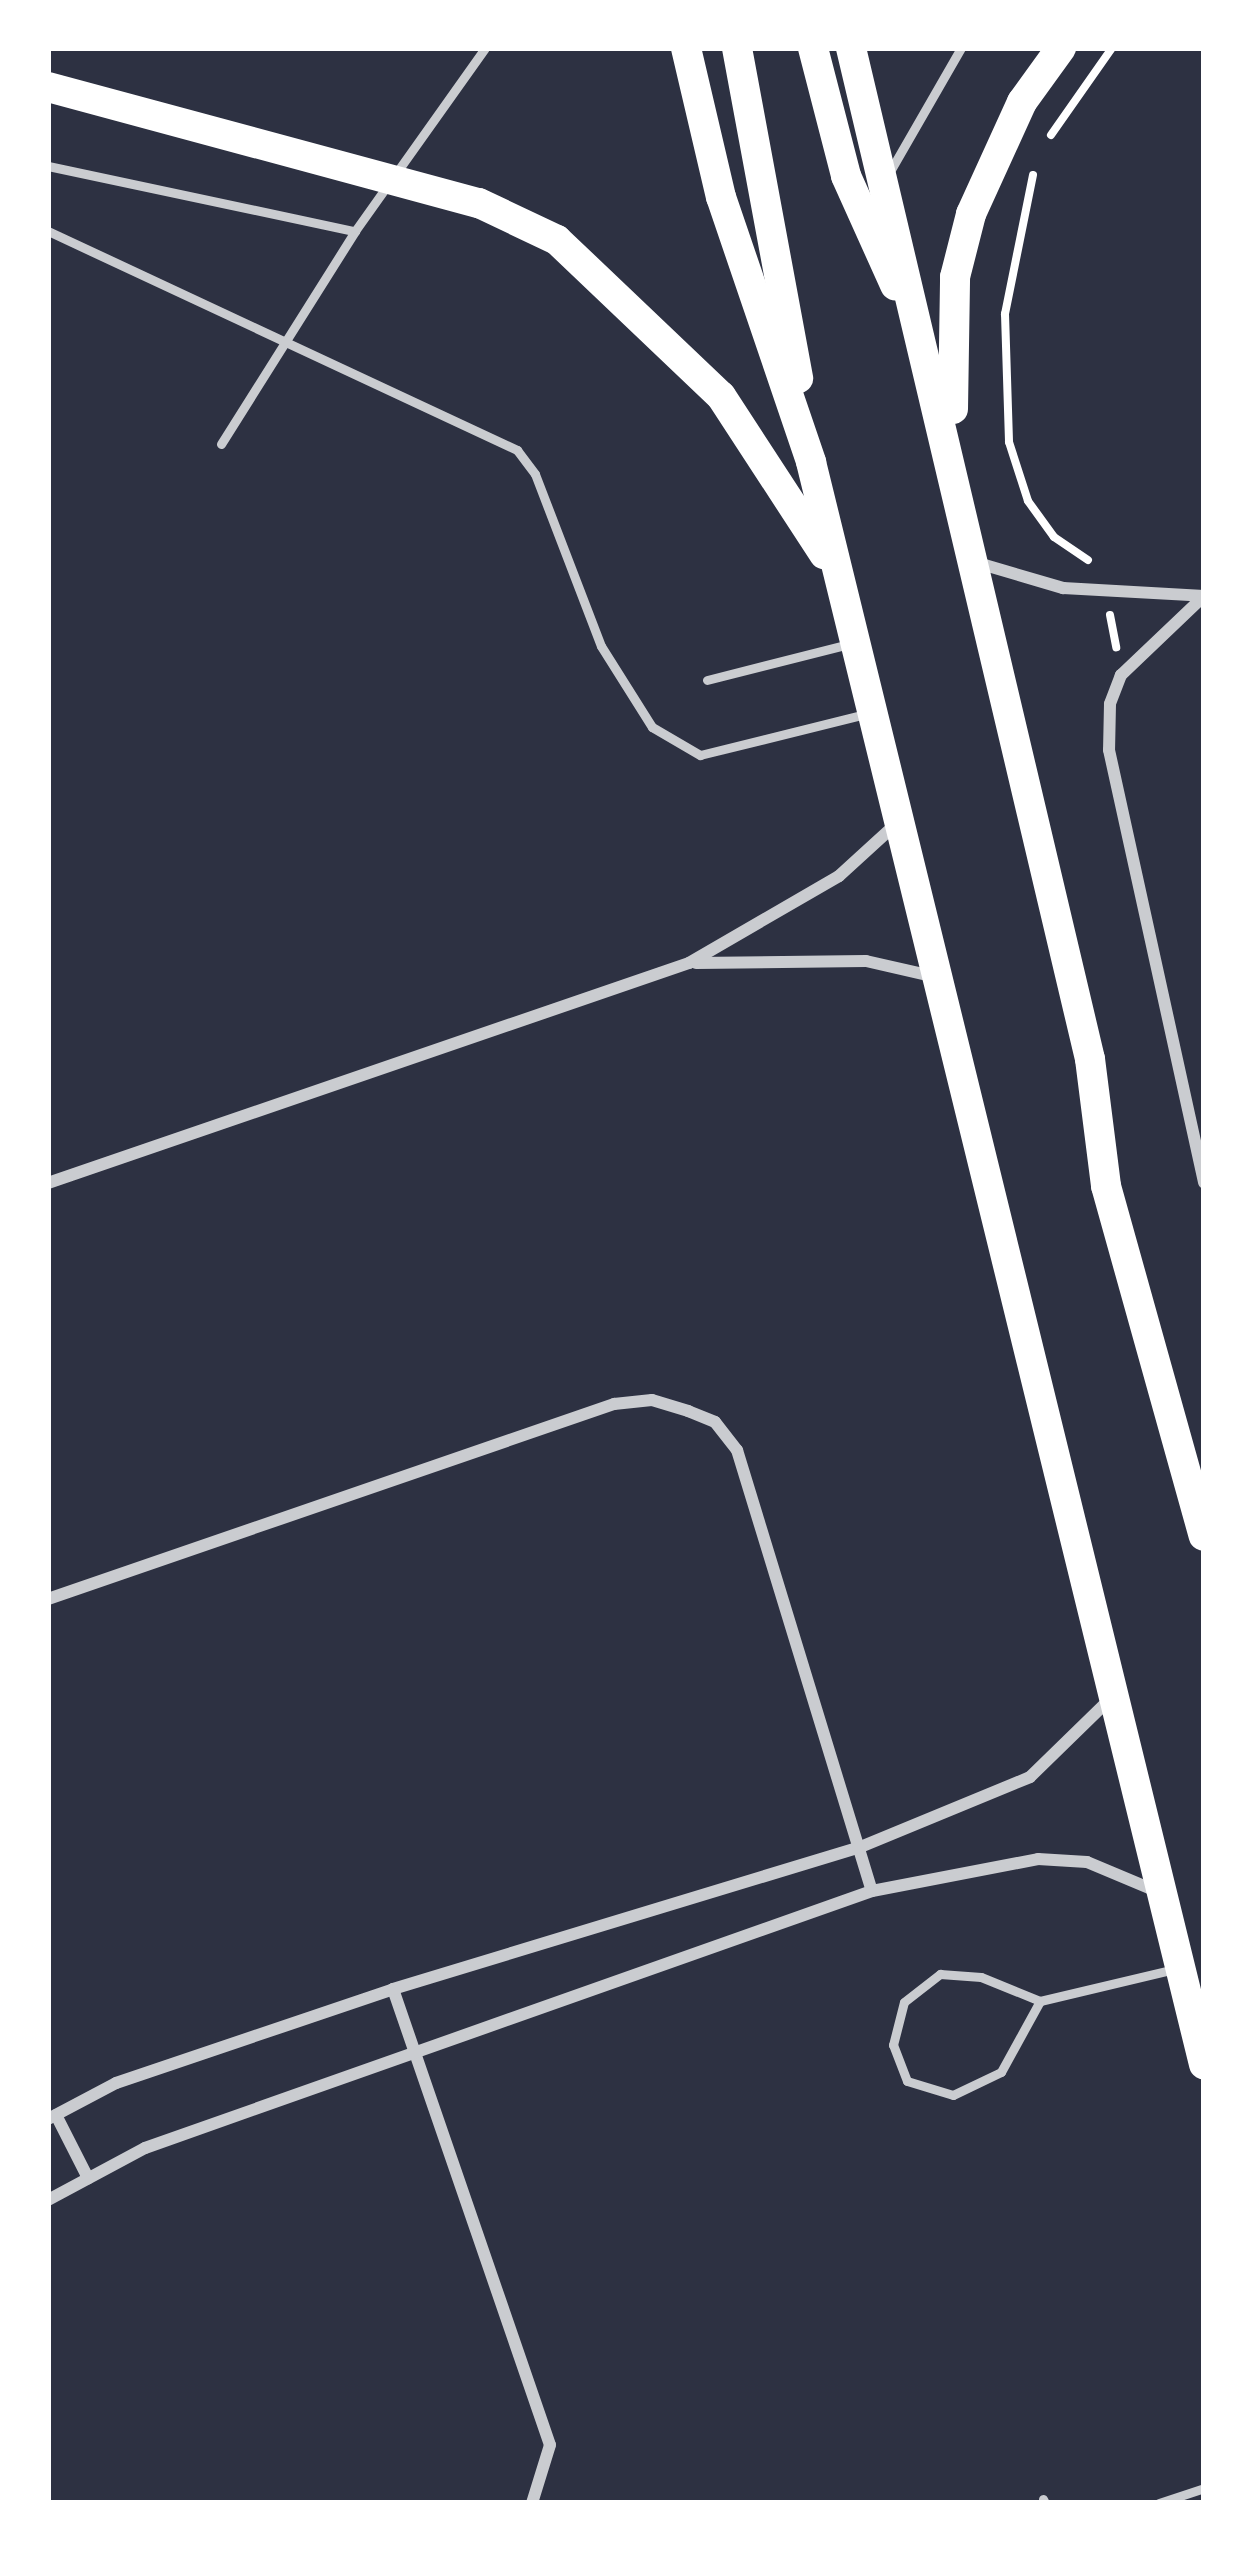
<!DOCTYPE html>
<style>
body{margin:0}
#map{position:relative;width:1252px;height:2551px;overflow:hidden;background:#2d3142;font-family:"Roboto Condensed",sans-serif}
div>[style]{position:absolute}
.path>*{height:8px;margin:-4px;padding:0 4px;transform-origin:4px;border-radius:4px;background:#fff}
.service>*{height:9px;margin:-4.5px;padding:0 4.5px;transform-origin:4.5px;border-radius:4.5px;background:#caccd0}
.minor>*{height:12px;margin:-6px;padding:0 6px;transform-origin:6px;border-radius:6px;background:#caccd0}
.trunk>*{height:30px;margin:-15px;padding:0 15px;transform-origin:15px;border-radius:15px;background:#fff}
span{translate:-50% -50%;white-space:nowrap;text-align:center;line-height:1.15;-webkit-text-stroke:9px #fff;paint-order:stroke}
.frame{position:absolute;inset:0;border:51px solid #fff;pointer-events:none}
</style>
<div id="map">
<div class="path">
<div style="left:1051px;top:135px;width:106px;rotate:-55deg"></div>
<div style="left:1033px;top:175px;width:142px;rotate:101.4deg"></div>
<div style="left:1005px;top:314px;width:128px;rotate:88.2deg"></div>
<div style="left:1009px;top:442px;width:62px;rotate:72.1deg"></div>
<div style="left:1028px;top:501px;width:44px;rotate:54.2deg"></div>
<div style="left:1054px;top:537px;width:41px;rotate:34.1deg"></div>
<div style="left:1110px;top:615px;width:33px;rotate:79deg"></div>
</div>
<div class="service">
<div style="left:48px;top:166px;width:314px;rotate:12deg"></div>
<div style="left:889px;top:173px;width:144px;rotate:-60.1deg"></div>
<div style="left:48px;top:231px;width:518px;rotate:25.03deg"></div>
<div style="left:517px;top:450px;width:30px;rotate:53deg"></div>
<div style="left:535px;top:474px;width:184px;rotate:69deg"></div>
<div style="left:601px;top:646px;width:96px;rotate:57.8deg"></div>
<div style="left:652px;top:727px;width:56px;rotate:30.3deg"></div>
<div style="left:700px;top:755px;width:171px;rotate:-13.9deg"></div>
<div style="left:221px;top:444px;width:252px;rotate:-57.8deg"></div>
<div style="left:355px;top:231px;width:224px;rotate:-54.6deg"></div>
<div style="left:707px;top:680px;width:146px;rotate:-14.2deg"></div>
<div style="left:1040px;top:2001px;width:81px;rotate:118.8deg"></div>
<div style="left:1001px;top:2072px;width:53px;rotate:154.4deg"></div>
<div style="left:953px;top:2095px;width:48px;rotate:-163.1deg"></div>
<div style="left:907px;top:2081px;width:39px;rotate:-111deg"></div>
<div style="left:893px;top:2045px;width:44px;rotate:-75.7deg"></div>
<div style="left:904px;top:2002px;width:46px;rotate:-37.9deg"></div>
<div style="left:940px;top:1974px;width:41px;rotate:4.2deg"></div>
<div style="left:981px;top:1977px;width:64px;rotate:22.1deg"></div>
<div style="left:1040px;top:2001px;width:138px;rotate:-13.4deg"></div>
<div style="left:1043px;top:2499px;width:4px;rotate:63deg"></div>
<div style="left:1159px;top:2503px;width:47px;rotate:-18.4deg"></div>
</div>
<div class="minor">
<div style="left:978px;top:563px;width:89px;rotate:16.4deg"></div>
<div style="left:1063px;top:588px;width:141px;rotate:3.2deg"></div>
<div style="left:1204px;top:596px;width:115px;rotate:136.4deg"></div>
<div style="left:1121px;top:675px;width:31px;rotate:111deg"></div>
<div style="left:1110px;top:704px;width:46px;rotate:91.2deg"></div>
<div style="left:1109px;top:750px;width:443px;rotate:77.6deg"></div>
<div style="left:696px;top:963px;width:170px;rotate:-0.7deg"></div>
<div style="left:866px;top:961px;width:68px;rotate:12.8deg"></div>
<div style="left:48px;top:1183px;width:678px;rotate:-18.94deg"></div>
<div style="left:689px;top:963px;width:173px;rotate:-30.1deg"></div>
<div style="left:839px;top:876px;width:79px;rotate:-42.4deg"></div>
<div style="left:48px;top:1599px;width:599px;rotate:-19.01deg"></div>
<div style="left:614px;top:1404px;width:38px;rotate:-6deg"></div>
<div style="left:652px;top:1400px;width:38px;rotate:17deg"></div>
<div style="left:688px;top:1411px;width:29px;rotate:22deg"></div>
<div style="left:715px;top:1422px;width:36px;rotate:52deg"></div>
<div style="left:737px;top:1450px;width:461px;rotate:73deg"></div>
<div style="left:393px;top:1989px;width:482px;rotate:71deg"></div>
<div style="left:550px;top:2445px;width:61px;rotate:107.2deg"></div>
<div style="left:56px;top:2115px;width:71px;rotate:63.1deg"></div>
<div style="left:48px;top:2119px;width:77px;rotate:-27.9deg"></div>
<div style="left:116px;top:2083px;width:293px;rotate:-18.7deg"></div>
<div style="left:393px;top:1989px;width:486px;rotate:-16.9deg"></div>
<div style="left:858px;top:1848px;width:186px;rotate:-22.4deg"></div>
<div style="left:1030px;top:1777px;width:115px;rotate:-44.3deg"></div>
<div style="left:48px;top:2200px;width:110px;rotate:-28.2deg"></div>
<div style="left:145px;top:2148px;width:771px;rotate:-19.47deg"></div>
<div style="left:872px;top:1891px;width:169px;rotate:-10.9deg"></div>
<div style="left:1038px;top:1859px;width:49px;rotate:3.5deg"></div>
<div style="left:1087px;top:1862px;width:75px;rotate:22.8deg"></div>
</div>
<div class="trunk">
<div style="left:686px;top:48px;width:153px;rotate:76.8deg"></div>
<div style="left:721px;top:197px;width:280px;rotate:71.2deg"></div>
<div style="left:811px;top:462px;width:1650px;rotate:76.22deg"></div>
<div style="left:737px;top:48px;width:336px;rotate:79.5deg"></div>
<div style="left:813px;top:48px;width:132px;rotate:75.5deg"></div>
<div style="left:846px;top:176px;width:120px;rotate:65.8deg"></div>
<div style="left:851px;top:48px;width:1039px;rotate:76.7deg"></div>
<div style="left:1090px;top:1059px;width:128px;rotate:82.8deg"></div>
<div style="left:1106px;top:1186px;width:363px;rotate:74.4deg"></div>
<div style="left:48px;top:87px;width:446px;rotate:15.1deg"></div>
<div style="left:479px;top:203px;width:86px;rotate:25.4deg"></div>
<div style="left:557px;top:240px;width:226px;rotate:43.6deg"></div>
<div style="left:721px;top:396px;width:189px;rotate:56.9deg"></div>
<div style="left:953px;top:409px;width:132px;rotate:-89.1deg"></div>
<div style="left:955px;top:277px;width:65px;rotate:-75.7deg"></div>
<div style="left:971px;top:214px;width:123px;rotate:-65.5deg"></div>
<div style="left:1022px;top:102px;width:67px;rotate:-54.2deg"></div>
</div>
<div class="frame"></div>
</div>
